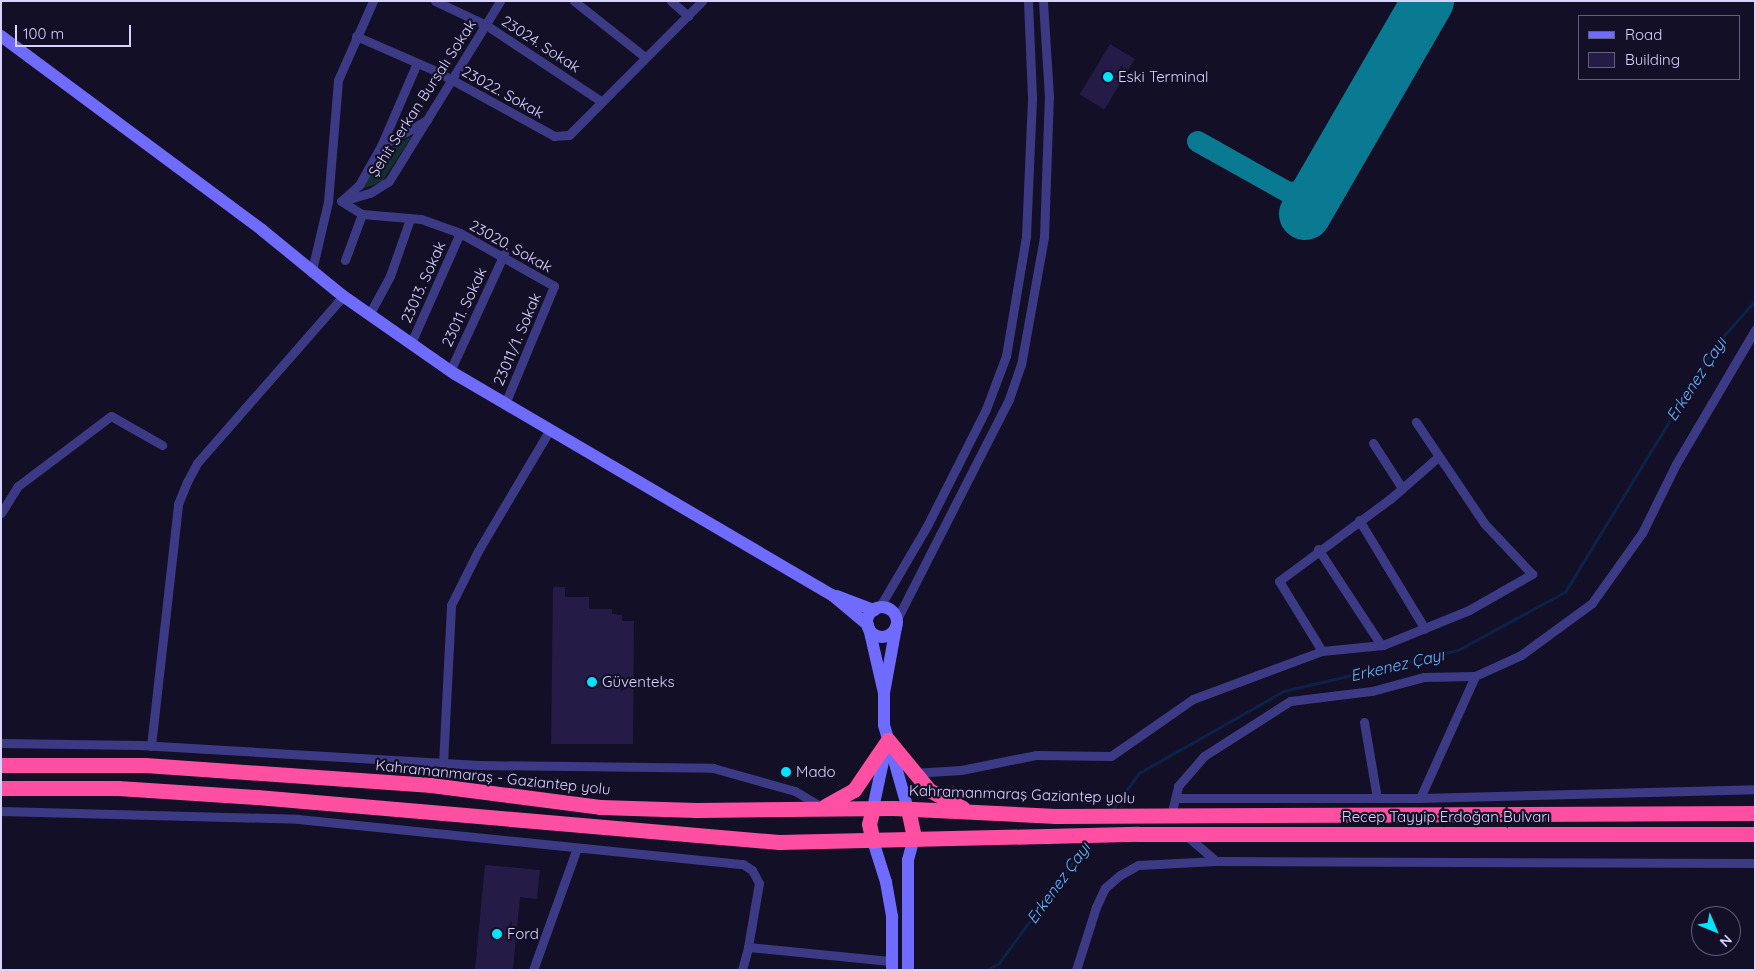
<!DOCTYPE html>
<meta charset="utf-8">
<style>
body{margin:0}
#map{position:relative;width:1756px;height:971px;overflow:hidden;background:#130f26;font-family:Quicksand,sans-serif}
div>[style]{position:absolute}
.green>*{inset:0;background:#12302f}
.stream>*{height:2.5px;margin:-1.25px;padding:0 1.25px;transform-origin:1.25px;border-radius:1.25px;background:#0c2248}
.taxiway>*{height:21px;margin:-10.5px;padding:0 10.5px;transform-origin:10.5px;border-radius:10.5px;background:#0a7a92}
.runway>*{height:52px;margin:-26px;padding:0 26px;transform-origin:26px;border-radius:26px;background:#0a7a92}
.building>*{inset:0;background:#241b47;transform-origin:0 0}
.street>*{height:9px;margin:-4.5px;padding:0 4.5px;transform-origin:4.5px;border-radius:4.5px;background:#3d3a85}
.secondary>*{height:12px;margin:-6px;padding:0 6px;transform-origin:6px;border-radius:6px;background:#6f6bff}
.secondary>.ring{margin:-6px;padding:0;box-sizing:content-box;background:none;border:12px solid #6f6bff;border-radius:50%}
.highway>*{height:15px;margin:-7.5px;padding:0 7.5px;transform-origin:7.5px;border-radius:7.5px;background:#ff4fa3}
.dots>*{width:14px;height:14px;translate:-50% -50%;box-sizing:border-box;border:2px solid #130f26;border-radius:50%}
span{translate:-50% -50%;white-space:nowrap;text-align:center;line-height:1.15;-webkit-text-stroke:4.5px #130f26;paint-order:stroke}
.street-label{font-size:15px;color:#d9d4ff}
.poi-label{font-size:15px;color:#d9d4ff}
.left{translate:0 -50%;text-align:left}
.water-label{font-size:16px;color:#62b6ff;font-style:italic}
.frame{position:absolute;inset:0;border:2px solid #d9d4ff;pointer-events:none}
.legend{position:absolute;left:1578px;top:15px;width:162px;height:65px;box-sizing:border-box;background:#130f26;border:1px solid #625e7d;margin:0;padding:6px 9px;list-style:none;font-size:15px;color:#d9d4ff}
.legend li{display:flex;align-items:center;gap:10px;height:25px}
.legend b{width:25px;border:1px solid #625e7d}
.north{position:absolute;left:1691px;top:906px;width:50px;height:50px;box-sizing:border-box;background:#130f26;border:1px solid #625e7d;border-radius:50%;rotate:135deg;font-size:14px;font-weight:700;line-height:20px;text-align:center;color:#d9d4ff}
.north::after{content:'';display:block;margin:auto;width:18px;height:22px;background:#00e5ff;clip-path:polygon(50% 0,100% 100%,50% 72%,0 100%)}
.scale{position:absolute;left:15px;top:25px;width:116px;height:22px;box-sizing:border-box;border:2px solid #d9d4ff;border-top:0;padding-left:6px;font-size:15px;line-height:18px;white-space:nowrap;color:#d9d4ff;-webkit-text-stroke:4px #130f26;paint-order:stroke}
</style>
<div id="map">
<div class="green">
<div style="clip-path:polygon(412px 136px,382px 182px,362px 189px,379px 155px)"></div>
</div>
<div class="stream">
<div style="left:1112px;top:810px;width:46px;rotate:-53.9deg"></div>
<div style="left:1139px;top:773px;width:167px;rotate:-29.5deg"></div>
<div style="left:1284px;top:691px;width:179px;rotate:-13.3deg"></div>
<div style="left:1458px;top:650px;width:122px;rotate:-28.5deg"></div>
<div style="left:1565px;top:592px;width:292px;rotate:-58.6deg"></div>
<div style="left:1717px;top:343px;width:57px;rotate:-47.9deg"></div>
<div style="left:987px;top:970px;width:14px;rotate:-30deg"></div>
<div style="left:999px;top:963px;width:152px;rotate:-53.8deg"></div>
</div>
<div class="taxiway">
<div style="left:1197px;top:141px;width:104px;rotate:29.3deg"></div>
<div style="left:1288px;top:192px;width:31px;rotate:-4deg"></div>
</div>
<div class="runway">
<div style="left:1305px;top:214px;width:246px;rotate:-60deg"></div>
</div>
<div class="building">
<div style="left:1110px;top:44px;width:29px;height:59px;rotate:31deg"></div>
<div style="clip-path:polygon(553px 587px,565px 587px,565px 597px,589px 597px,589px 609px,612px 609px,612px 614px,622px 615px,622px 621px,634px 621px,633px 744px,551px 744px)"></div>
<div style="clip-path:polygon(485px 865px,540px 870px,537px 899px,520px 897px,513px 970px,475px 970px)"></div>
</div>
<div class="street">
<div style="left:435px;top:1px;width:56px;rotate:25.2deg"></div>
<div style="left:486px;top:25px;width:138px;rotate:33.5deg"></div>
<div style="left:574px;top:1px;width:90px;rotate:38.3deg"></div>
<div style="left:671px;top:1px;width:23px;rotate:41deg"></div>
<div style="left:356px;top:36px;width:87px;rotate:23.6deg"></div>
<div style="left:436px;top:71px;width:135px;rotate:28.8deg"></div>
<div style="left:554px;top:136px;width:15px;rotate:-4deg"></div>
<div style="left:569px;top:135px;width:189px;rotate:-45.2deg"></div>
<div style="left:427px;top:120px;width:53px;rotate:150.5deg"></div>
<div style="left:381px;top:146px;width:45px;rotate:119.4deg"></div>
<div style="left:359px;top:185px;width:24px;rotate:138deg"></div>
<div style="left:341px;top:201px;width:25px;rotate:32deg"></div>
<div style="left:362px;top:214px;width:59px;rotate:4.8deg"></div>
<div style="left:421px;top:219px;width:41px;rotate:19.7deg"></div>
<div style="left:460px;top:233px;width:108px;rotate:29.4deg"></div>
<div style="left:554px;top:286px;width:128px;rotate:112.6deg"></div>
<div style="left:381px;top:146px;width:90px;rotate:-66.6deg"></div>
<div style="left:343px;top:201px;width:28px;rotate:-17deg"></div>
<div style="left:370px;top:193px;width:22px;rotate:-32deg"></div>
<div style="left:389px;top:181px;width:211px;rotate:-58.3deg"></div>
<div style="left:345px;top:260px;width:49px;rotate:-69.7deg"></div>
<div style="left:312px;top:270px;width:70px;rotate:-76.8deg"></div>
<div style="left:328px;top:202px;width:122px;rotate:-85.3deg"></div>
<div style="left:338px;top:80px;width:86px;rotate:-66.1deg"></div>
<div style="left:370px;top:313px;width:42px;rotate:-61.6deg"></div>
<div style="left:390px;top:276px;width:60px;rotate:-70.7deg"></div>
<div style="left:411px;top:343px;width:120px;rotate:-66deg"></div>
<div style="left:450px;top:371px;width:129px;rotate:-65.2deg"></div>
<div style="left:1373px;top:443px;width:54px;rotate:57.2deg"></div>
<div style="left:1px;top:513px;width:32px;rotate:-58deg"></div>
<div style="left:18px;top:486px;width:116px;rotate:-37deg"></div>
<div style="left:111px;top:416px;width:59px;rotate:29.6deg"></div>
<div style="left:1359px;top:520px;width:127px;rotate:58.8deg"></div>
<div style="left:1318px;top:549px;width:115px;rotate:56.7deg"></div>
<div style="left:879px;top:608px;width:95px;rotate:-59.7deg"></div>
<div style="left:927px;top:526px;width:131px;rotate:-63.2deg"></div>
<div style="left:986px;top:409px;width:57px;rotate:-69.3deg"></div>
<div style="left:1006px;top:356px;width:122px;rotate:-80.5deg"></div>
<div style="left:1026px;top:236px;width:139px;rotate:-87.5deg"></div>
<div style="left:1032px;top:97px;width:96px;rotate:-92.4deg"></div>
<div style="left:897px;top:619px;width:247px;rotate:-63deg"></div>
<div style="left:1009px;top:399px;width:36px;rotate:-71deg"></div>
<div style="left:1021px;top:365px;width:130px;rotate:-79.8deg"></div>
<div style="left:1044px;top:237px;width:140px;rotate:-88deg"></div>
<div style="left:1049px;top:97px;width:96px;rotate:-93.6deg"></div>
<div style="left:1322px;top:651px;width:82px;rotate:-121.6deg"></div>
<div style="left:1279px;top:581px;width:138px;rotate:-36.5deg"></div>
<div style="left:1390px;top:499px;width:64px;rotate:-41.2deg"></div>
<div style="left:1364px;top:722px;width:77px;rotate:80.3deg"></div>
<div style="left:1px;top:743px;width:139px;rotate:0.8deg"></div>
<div style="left:140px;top:745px;width:339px;rotate:3.4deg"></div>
<div style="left:478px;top:765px;width:235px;rotate:0.7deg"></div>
<div style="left:713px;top:768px;width:85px;rotate:15.7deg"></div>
<div style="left:795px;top:791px;width:29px;rotate:31deg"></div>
<div style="left:151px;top:746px;width:244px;rotate:-83.6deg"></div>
<div style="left:178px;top:504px;width:24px;rotate:-68deg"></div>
<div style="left:187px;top:482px;width:21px;rotate:-62deg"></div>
<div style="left:197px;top:463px;width:222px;rotate:-48.8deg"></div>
<div style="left:443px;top:764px;width:159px;rotate:-87.1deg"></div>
<div style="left:451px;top:605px;width:60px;rotate:-63.4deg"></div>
<div style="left:478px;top:551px;width:139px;rotate:-59.4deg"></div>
<div style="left:913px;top:773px;width:48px;rotate:-3.6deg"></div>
<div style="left:961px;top:770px;width:76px;rotate:-11.3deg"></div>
<div style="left:1036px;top:755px;width:75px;rotate:0.8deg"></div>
<div style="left:1111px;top:756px;width:100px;rotate:-34.8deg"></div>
<div style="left:1193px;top:699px;width:138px;rotate:-20.4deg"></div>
<div style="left:1322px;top:651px;width:61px;rotate:-5.6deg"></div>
<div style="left:1383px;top:645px;width:93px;rotate:-22.1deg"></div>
<div style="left:1469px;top:610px;width:73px;rotate:-29.7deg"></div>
<div style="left:1532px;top:574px;width:70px;rotate:-133.3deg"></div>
<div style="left:1484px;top:523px;width:122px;rotate:-124deg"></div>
<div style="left:1176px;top:798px;width:244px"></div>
<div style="left:1420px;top:798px;width:335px;rotate:-1.5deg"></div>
<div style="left:1420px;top:798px;width:134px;rotate:-65.7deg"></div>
<div style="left:1475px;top:676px;width:51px;rotate:-24.5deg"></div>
<div style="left:1521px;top:655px;width:88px;rotate:-36.2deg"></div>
<div style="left:1592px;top:603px;width:86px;rotate:-54.5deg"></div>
<div style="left:1642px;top:533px;width:77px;rotate:-63.8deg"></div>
<div style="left:1676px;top:464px;width:156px;rotate:-59.5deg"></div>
<div style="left:1px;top:811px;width:297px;rotate:1.5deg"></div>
<div style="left:298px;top:819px;width:447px;rotate:5.8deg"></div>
<div style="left:743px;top:864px;width:11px;rotate:34deg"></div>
<div style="left:752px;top:870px;width:15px;rotate:62deg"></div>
<div style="left:759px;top:883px;width:65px;rotate:99.8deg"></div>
<div style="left:748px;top:947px;width:145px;rotate:5.6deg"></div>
<div style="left:1171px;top:815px;width:30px;rotate:-76deg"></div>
<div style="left:1178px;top:786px;width:40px;rotate:-49deg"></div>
<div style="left:1204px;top:756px;width:102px;rotate:-32.6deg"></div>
<div style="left:1290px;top:701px;width:83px;rotate:-7deg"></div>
<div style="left:1372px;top:691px;width:54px;rotate:-15.1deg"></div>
<div style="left:1424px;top:677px;width:51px;rotate:-1.1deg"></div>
<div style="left:1187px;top:836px;width:38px;rotate:41deg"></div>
<div style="left:1216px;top:861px;width:539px;rotate:0.21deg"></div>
<div style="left:533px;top:970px;width:130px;rotate:-70.2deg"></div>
<div style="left:742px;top:970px;width:24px;rotate:-75deg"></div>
<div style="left:1076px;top:970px;width:66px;rotate:-72.4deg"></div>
<div style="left:1096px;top:907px;width:21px;rotate:-65deg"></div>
<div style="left:1105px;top:888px;width:20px;rotate:-41deg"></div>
<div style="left:1120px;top:875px;width:21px;rotate:-29deg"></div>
<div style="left:1138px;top:865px;width:78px;rotate:-2.9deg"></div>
</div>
<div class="secondary">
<div style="left:1px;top:36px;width:325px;rotate:36.6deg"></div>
<div style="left:262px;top:230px;width:104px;rotate:39.2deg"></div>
<div style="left:343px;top:296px;width:136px;rotate:34.9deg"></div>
<div style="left:455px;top:374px;width:437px;rotate:30.4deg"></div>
<div style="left:832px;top:595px;width:47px;rotate:39.8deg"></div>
<div style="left:837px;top:596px;width:40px;rotate:21deg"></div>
<div class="ring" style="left:867px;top:607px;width:18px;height:18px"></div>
<div style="left:869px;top:628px;width:67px;rotate:77deg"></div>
<div style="left:884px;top:693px;width:32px;rotate:90deg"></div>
<div style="left:884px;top:725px;width:87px;rotate:74.1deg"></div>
<div style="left:884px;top:693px;width:67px;rotate:-79.7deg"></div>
<div style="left:873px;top:808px;width:66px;rotate:-77.8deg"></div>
<div style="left:873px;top:841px;width:43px;rotate:72.4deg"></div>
<div style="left:886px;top:882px;width:36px;rotate:80deg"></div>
<div style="left:892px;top:917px;width:53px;rotate:90deg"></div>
<div style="left:908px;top:970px;width:110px;rotate:-90deg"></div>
<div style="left:908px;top:860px;width:23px;rotate:-75deg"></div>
</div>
<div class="highway">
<div style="left:1px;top:765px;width:144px"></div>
<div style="left:145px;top:765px;width:287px;rotate:4deg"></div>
<div style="left:431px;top:785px;width:170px;rotate:7.4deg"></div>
<div style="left:600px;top:807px;width:96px;rotate:1.8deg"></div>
<div style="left:696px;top:810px;width:197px;rotate:-0.6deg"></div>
<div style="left:893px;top:808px;width:163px;rotate:2.8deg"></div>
<div style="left:1056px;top:816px;width:699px;rotate:-0.25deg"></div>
<div style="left:1px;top:788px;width:117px"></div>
<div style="left:118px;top:788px;width:139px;rotate:3.7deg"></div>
<div style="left:257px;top:797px;width:524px;rotate:4.93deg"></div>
<div style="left:779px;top:842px;width:359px;rotate:-1.3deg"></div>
<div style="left:1138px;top:834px;width:617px"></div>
<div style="left:825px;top:806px;width:33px;rotate:-29deg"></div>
<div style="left:854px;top:790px;width:60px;rotate:-55.8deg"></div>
<div style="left:888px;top:740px;width:65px;rotate:50.6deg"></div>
<div style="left:929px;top:790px;width:38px;rotate:28deg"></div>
<div style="left:873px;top:808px;width:16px;rotate:104deg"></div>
<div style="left:869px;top:824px;width:17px;rotate:77deg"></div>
<div style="left:908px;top:809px;width:30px;rotate:78deg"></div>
</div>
<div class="dots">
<div style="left:1108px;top:77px;background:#00e5ff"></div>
<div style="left:592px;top:682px;background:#00e5ff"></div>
<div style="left:786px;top:772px;background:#00e5ff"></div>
<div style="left:497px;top:934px;background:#00e5ff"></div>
</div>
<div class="street-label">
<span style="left:541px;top:44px;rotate:33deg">23024. Sokak</span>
<span style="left:503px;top:92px;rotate:29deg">23022. Sokak</span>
<span style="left:422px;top:98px;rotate:-57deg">Şehit Serkan Bursalı Sokak</span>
<span style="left:511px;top:246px;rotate:29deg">23020. Sokak</span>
<span style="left:423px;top:282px;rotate:-66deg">23013. Sokak</span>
<span style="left:464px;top:307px;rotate:-65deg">23011. Sokak</span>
<span style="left:517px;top:339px;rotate:-67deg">23011/1. Sokak</span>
<span style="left:493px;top:777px;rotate:6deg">Kahramanmaraş - Gaziantep yolu</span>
<span style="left:1022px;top:794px;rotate:2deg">Kahramanmaraş Gaziantep yolu</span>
<span style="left:1446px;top:817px">Recep Tayyip Erdoğan Bulvarı</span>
</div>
<div class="poi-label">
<span class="left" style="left:1118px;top:77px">Eski Terminal</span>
<span class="left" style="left:602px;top:682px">Güventeks</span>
<span class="left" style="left:796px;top:772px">Mado</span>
<span class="left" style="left:507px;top:934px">Ford</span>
</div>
<div class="water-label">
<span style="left:1696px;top:379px;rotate:-57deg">Erkenez Çayı</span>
<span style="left:1397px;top:665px;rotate:-13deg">Erkenez Çayı</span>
<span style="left:1058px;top:883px;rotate:-54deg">Erkenez Çayı</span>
</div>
<div class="frame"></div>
<ul class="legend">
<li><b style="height:6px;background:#6f6bff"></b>Road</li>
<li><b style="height:14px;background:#241b47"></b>Building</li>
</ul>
<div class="north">N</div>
<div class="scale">100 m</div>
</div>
